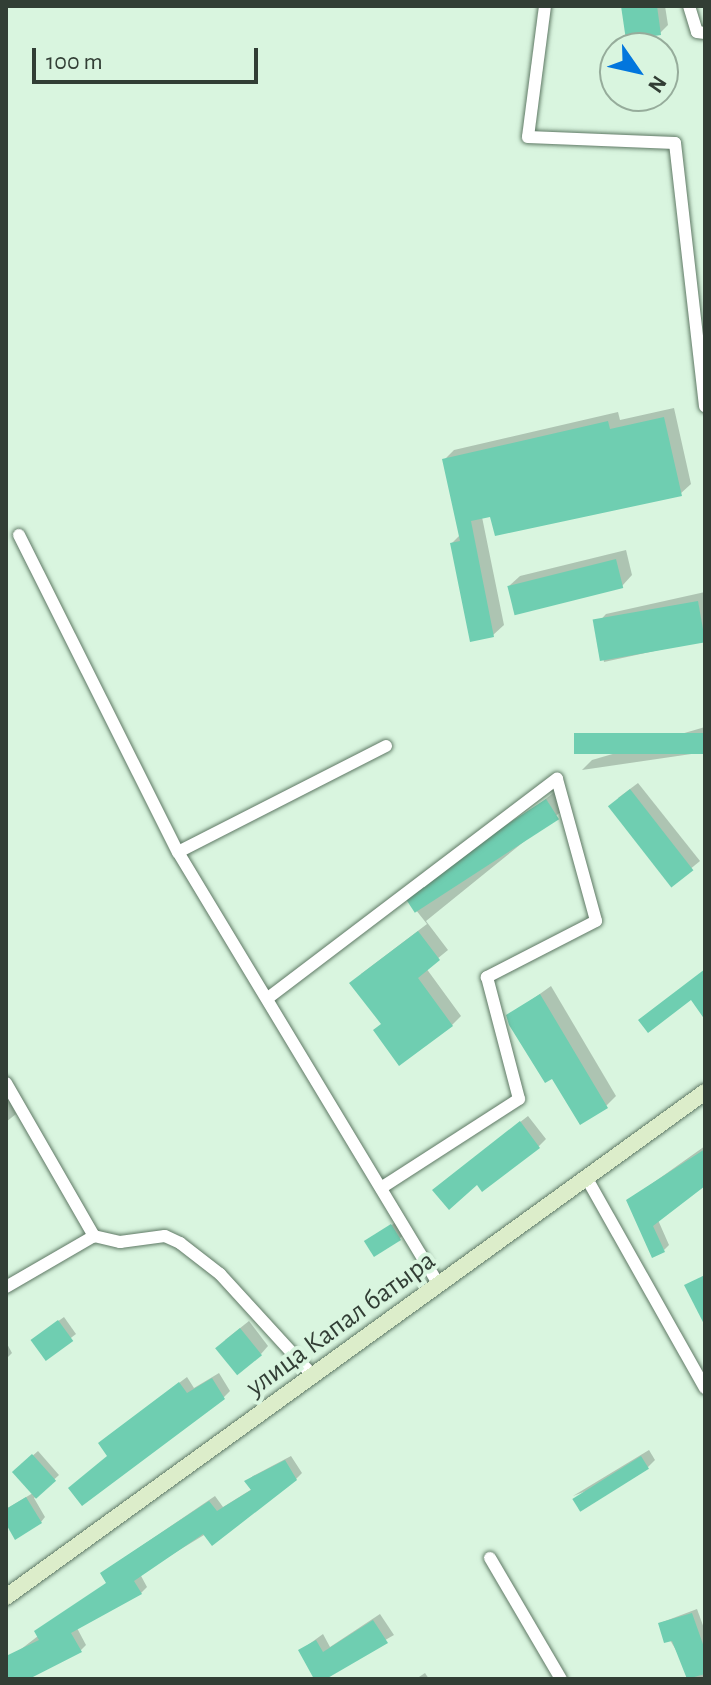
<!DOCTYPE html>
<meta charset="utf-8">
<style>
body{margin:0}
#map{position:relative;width:711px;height:1685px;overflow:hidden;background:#d9f5df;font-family:"Alegreya Sans",sans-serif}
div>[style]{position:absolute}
.shadow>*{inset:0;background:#0003}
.building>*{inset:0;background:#6fceb1;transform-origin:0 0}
.roads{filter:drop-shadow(0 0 2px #5f7965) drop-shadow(0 0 2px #5f7965)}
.minor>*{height:12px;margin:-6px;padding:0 6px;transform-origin:6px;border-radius:6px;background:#fff}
.secondary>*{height:16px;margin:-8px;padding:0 8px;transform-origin:8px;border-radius:8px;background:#dcedca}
span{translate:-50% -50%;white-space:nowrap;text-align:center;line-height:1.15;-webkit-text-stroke:8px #d9f5df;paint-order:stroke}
.street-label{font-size:28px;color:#323e35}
.frame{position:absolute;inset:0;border:8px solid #323e35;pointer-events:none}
.north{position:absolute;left:599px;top:32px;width:80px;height:80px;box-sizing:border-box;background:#d9f5df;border:2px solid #96ac9b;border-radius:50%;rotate:124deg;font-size:22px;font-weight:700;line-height:32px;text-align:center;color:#323e35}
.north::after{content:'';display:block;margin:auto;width:28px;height:36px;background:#0276dd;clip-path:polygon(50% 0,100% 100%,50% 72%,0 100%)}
.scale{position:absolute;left:32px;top:48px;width:226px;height:36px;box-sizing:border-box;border:4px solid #323e35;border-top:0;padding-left:10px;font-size:24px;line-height:28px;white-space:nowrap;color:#323e35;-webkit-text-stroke:6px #d9f5df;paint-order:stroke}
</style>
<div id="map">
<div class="shadow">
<div style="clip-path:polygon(623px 6px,665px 6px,668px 25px,660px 33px)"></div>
<div style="clip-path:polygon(674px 408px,691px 484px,680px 494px,482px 517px,504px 625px,493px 635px,452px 543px,461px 534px,444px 460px,454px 450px,618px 412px,620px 420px)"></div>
<div style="clip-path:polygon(626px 550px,632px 575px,622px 586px,509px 586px,520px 576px)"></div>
<div style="clip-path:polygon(705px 592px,705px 640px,604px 662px,596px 625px,606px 614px)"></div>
<div style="clip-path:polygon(705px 727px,705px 752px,582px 770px,592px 760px)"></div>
<div style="clip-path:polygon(638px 783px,700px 861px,672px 884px,618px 798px)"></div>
<div style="clip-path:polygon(557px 790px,568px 806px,426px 921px,448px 950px,426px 968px,461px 1016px,452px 1025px,382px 1023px,361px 974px,427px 924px,412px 905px)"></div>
<div style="clip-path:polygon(551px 986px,616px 1096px,606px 1106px,552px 1077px,509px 1016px)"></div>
<div style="clip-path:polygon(6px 1094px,16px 1114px,6px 1122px)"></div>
<div style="clip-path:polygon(528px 1116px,546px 1139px,539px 1146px,483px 1189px,478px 1182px,442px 1183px)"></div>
<div style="clip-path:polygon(705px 1146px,705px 1185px,658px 1220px,669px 1245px,664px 1250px,629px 1200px)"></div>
<div style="clip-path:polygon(397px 1221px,405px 1234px,400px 1238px,374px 1239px)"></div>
<div style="clip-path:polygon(64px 1317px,76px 1334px,46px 1357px,39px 1335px)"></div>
<div style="clip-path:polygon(249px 1321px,268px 1346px,261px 1354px,225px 1340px)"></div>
<div style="clip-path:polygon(6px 1342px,12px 1353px,6px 1359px)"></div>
<div style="clip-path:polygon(219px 1373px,230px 1391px,224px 1397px,109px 1456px,107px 1437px,187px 1377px,194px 1388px)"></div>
<div style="clip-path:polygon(649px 1450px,655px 1460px,647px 1468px,573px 1496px)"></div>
<div style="clip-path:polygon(38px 1451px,59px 1475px,34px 1498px,45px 1517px,41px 1522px,6px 1521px,6px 1509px,33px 1493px,14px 1472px)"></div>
<div style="clip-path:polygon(291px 1456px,302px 1473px,296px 1479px,140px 1574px,147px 1587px,141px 1593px,77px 1628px,86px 1645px,80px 1651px,24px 1679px,6px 1679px,16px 1653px,108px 1582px,109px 1568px,215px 1496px,223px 1507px,252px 1489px,247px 1481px,253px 1476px)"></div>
<div style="clip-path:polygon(697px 1609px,705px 1631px,705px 1679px,693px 1679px,660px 1623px)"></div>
<div style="clip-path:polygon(380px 1614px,394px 1635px,317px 1679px,301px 1650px,323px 1634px,330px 1647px)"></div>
<div style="clip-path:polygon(425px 1673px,429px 1679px,416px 1679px)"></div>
</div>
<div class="building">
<div style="clip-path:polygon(621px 6px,657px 6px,661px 35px,626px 40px)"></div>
<div style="clip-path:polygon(664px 417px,682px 496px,495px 536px,490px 517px,471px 521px,494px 637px,470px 642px,450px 543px,460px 541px,442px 459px,608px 421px,610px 429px)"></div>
<div style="left:616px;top:559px;width:30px;height:112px;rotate:76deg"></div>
<div style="left:698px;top:601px;width:42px;height:107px;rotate:80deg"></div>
<div style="left:705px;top:733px;width:21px;height:131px;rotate:90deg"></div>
<div style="left:630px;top:789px;width:103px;height:28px;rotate:52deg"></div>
<div style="left:546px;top:799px;width:24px;height:172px;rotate:57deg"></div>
<div style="clip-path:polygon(418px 931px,440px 960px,418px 978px,453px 1026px,399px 1066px,373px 1030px,381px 1024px,349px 983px)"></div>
<div style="clip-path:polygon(705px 969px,705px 1020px,691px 1000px,648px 1033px,638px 1020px)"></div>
<div style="clip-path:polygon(540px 994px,608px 1108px,580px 1125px,552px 1079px,545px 1083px,509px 1025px,506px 1015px)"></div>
<div style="clip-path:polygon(520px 1121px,540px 1148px,482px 1192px,477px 1185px,449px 1210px,432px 1190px)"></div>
<div style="clip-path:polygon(705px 1149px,705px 1186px,653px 1226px,665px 1252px,652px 1258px,626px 1200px)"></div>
<div style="left:391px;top:1224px;width:19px;height:32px;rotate:58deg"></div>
<div style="clip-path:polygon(705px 1275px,705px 1326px,684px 1285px)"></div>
<div style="left:58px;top:1320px;width:26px;height:34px;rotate:54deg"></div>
<div style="left:240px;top:1328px;width:35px;height:32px;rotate:51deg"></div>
<div style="clip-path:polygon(212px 1378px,225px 1399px,82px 1506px,68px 1488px,107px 1456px,98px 1443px,179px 1382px,187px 1393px)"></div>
<div style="left:32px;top:1454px;width:36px;height:27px;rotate:48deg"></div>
<div style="left:641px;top:1456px;width:15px;height:81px;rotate:58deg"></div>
<div style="clip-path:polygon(285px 1460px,297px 1480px,212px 1546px,203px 1534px,134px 1581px,142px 1594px,71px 1633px,82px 1652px,29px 1679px,6px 1679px,6px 1656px,39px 1640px,34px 1631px,106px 1583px,100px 1573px,209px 1501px,217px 1511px,251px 1490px,244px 1481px)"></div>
<div style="clip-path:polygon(26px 1497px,42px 1523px,15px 1540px,6px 1524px,6px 1509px)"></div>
<div style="clip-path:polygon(692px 1613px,705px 1650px,705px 1674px,687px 1679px,672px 1641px,664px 1643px,658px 1623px)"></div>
<div style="clip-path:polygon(373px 1620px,388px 1643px,326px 1679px,314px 1679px,298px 1650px,316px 1640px,323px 1652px)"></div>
</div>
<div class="roads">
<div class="minor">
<div style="left:545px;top:6px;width:132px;rotate:97.4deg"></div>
<div style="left:528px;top:137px;width:147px;rotate:2.3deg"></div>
<div style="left:675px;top:143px;width:265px;rotate:83.5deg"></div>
<div style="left:689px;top:6px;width:27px;rotate:73deg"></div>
<div style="left:697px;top:32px;width:8px;rotate:7deg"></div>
<div style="left:19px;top:535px;width:355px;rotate:63.4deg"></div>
<div style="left:386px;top:746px;width:233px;rotate:153deg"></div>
<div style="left:178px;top:852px;width:506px;rotate:58.92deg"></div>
<div style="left:268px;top:998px;width:363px;rotate:-37.2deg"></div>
<div style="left:557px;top:779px;width:147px;rotate:74.6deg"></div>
<div style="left:596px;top:921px;width:123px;rotate:152.8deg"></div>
<div style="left:487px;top:977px;width:126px;rotate:75.3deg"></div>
<div style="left:519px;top:1099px;width:164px;rotate:147.2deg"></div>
<div style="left:6px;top:1083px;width:177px;rotate:60.1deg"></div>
<div style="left:586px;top:1177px;width:242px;rotate:60.6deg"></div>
<div style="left:94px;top:1236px;width:27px;rotate:13deg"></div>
<div style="left:120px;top:1242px;width:45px;rotate:-7.6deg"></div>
<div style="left:165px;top:1236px;width:17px;rotate:25deg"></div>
<div style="left:180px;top:1243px;width:51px;rotate:37.8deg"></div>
<div style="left:220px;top:1274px;width:139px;rotate:47.6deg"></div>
<div style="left:6px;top:1287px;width:102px;rotate:-30.1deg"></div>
<div style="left:490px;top:1558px;width:140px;rotate:59.6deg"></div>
</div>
<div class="secondary">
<div style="left:6px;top:1597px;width:862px;rotate:-35.85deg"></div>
</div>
</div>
<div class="street-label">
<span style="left:341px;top:1324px;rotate:-36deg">улица Капал батыра</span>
</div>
<div class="frame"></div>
<div class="north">N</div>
<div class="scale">100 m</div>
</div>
